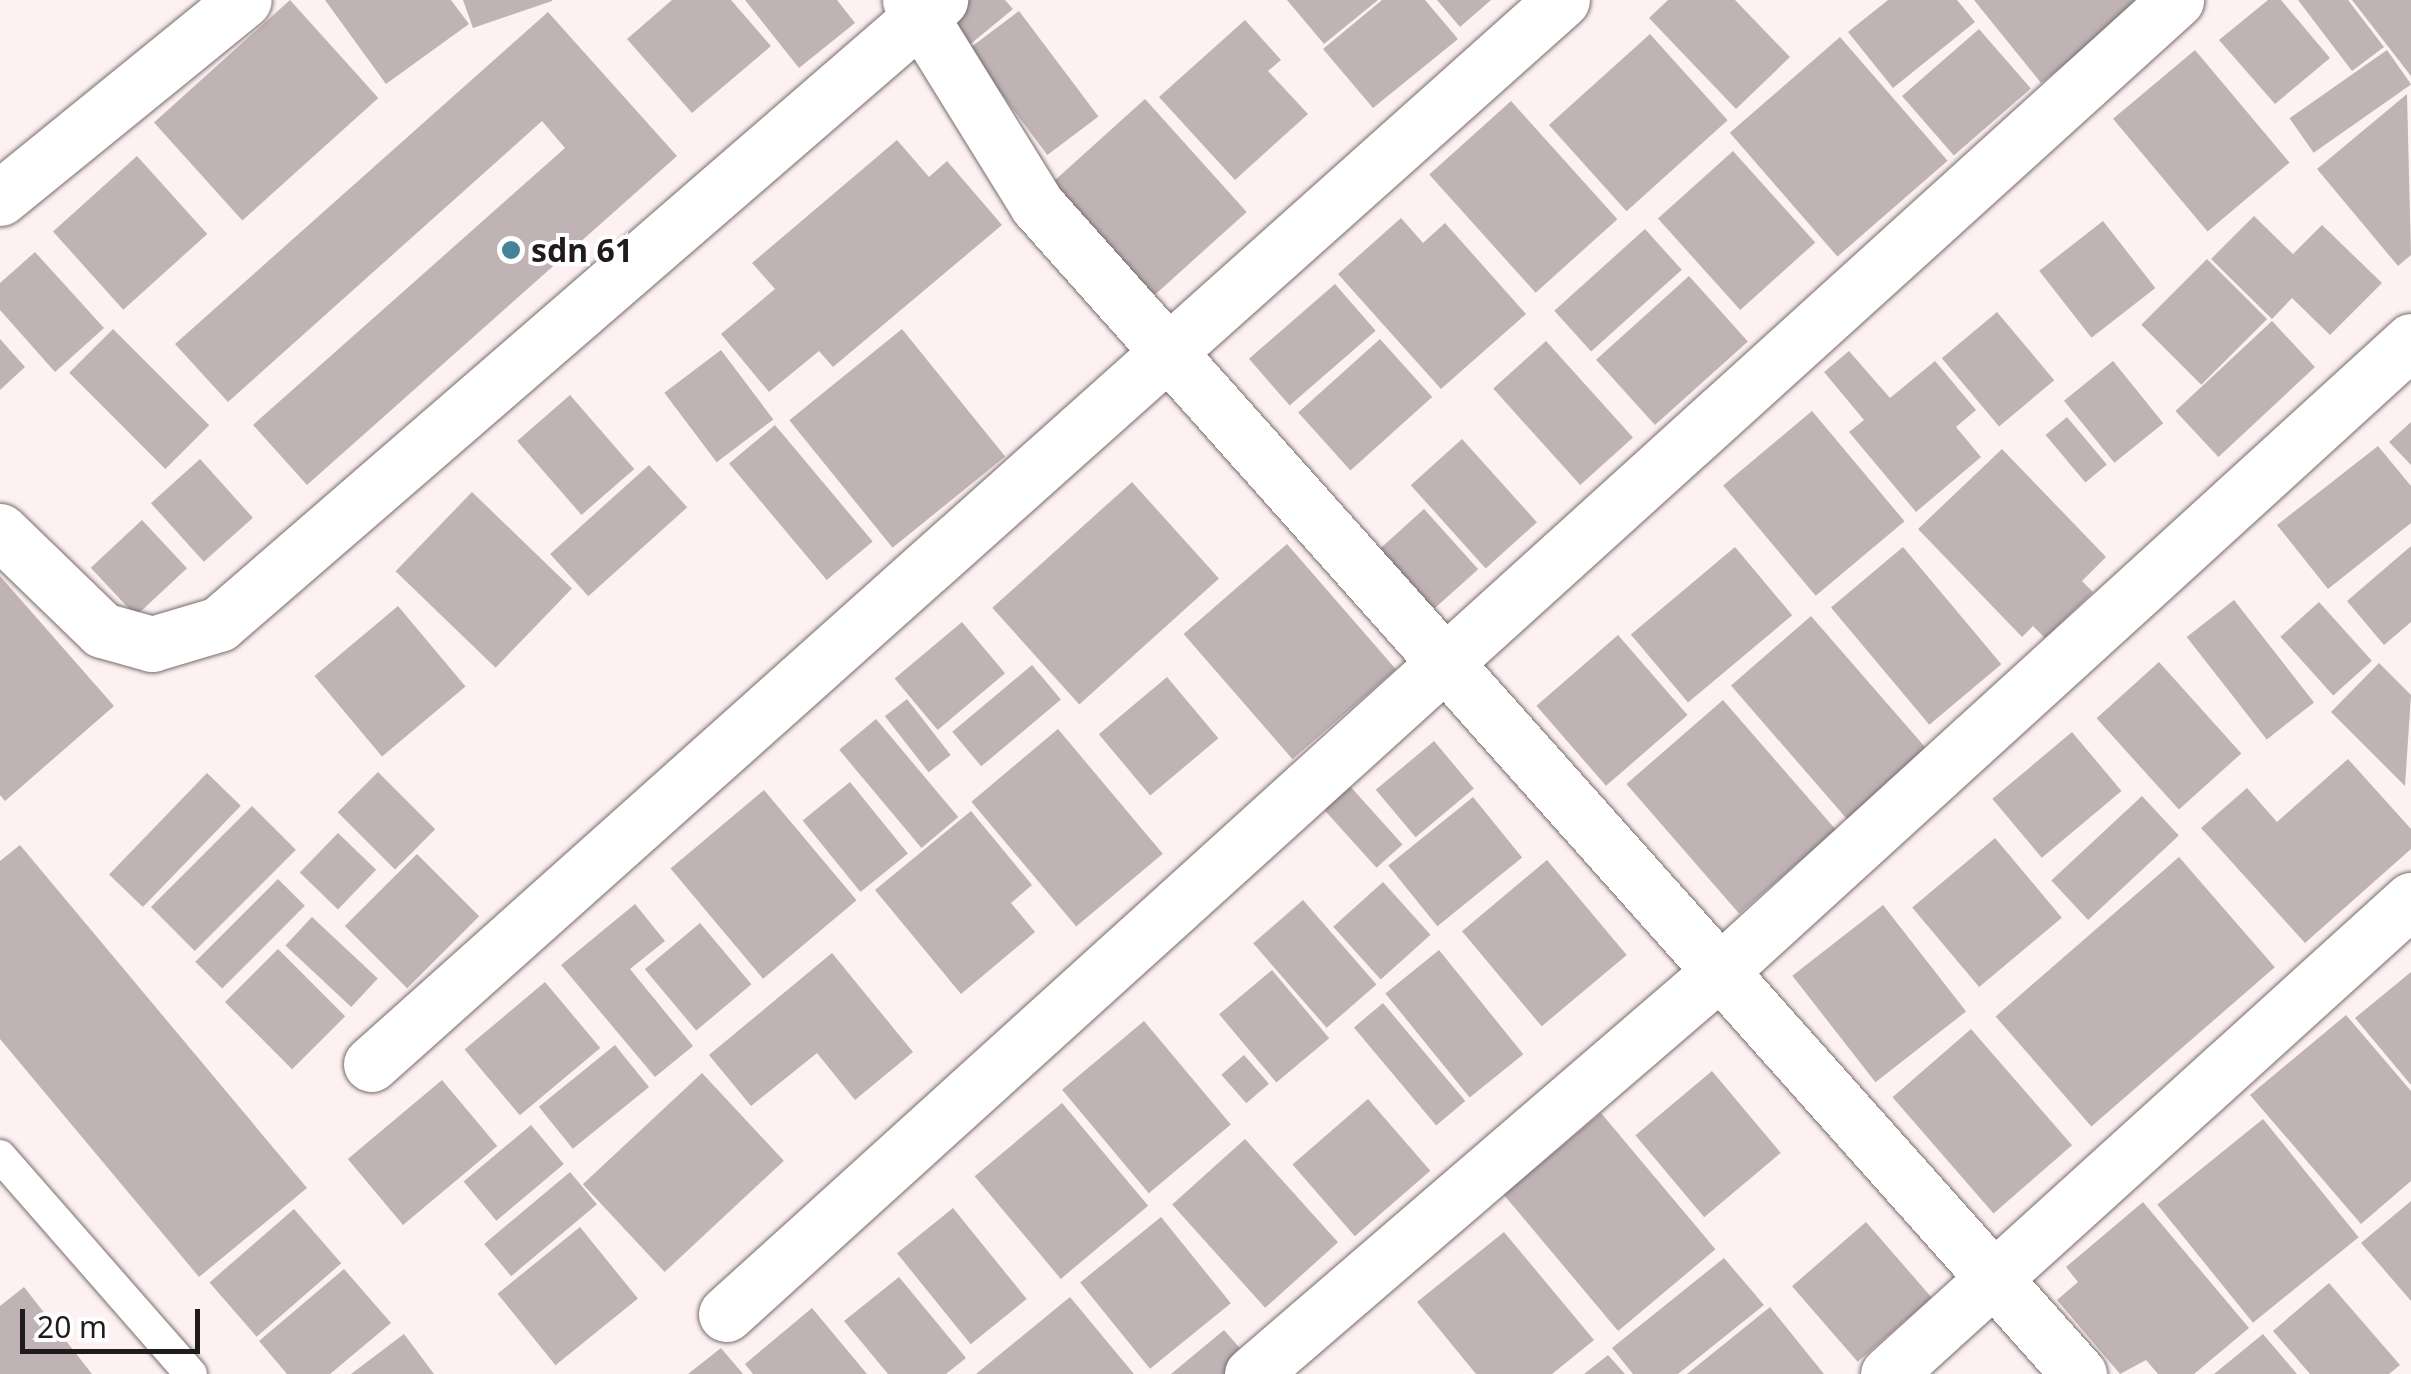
<!DOCTYPE html>
<style>
body{margin:0}
#map{position:relative;width:2411px;height:1374px;overflow:hidden;background:#fef1f2;font-family:"Noto Sans",sans-serif}
div>[style]{position:absolute}
.building>*{inset:0;background:#c0b3b5;transform-origin:0 0}
.roads{filter:drop-shadow(0 0 2px #776c6d) drop-shadow(0 0 2px #776c6d)}
.lane>*{height:32px;margin:-16px;padding:0 16px;transform-origin:16px;border-radius:16px;background:#fff}
.street>*{height:55px;margin:-27.5px;padding:0 27.5px;transform-origin:27.5px;border-radius:27.5px;background:#fff}
.dots>*{width:28px;height:28px;translate:-50% -50%;box-sizing:border-box;border:5px solid #fff;border-radius:50%}
span{translate:-50% -50%;white-space:nowrap;text-align:center;line-height:1.15;-webkit-text-stroke:8px #fff;paint-order:stroke}
.poi-label{font-size:32px;color:#201b1c;font-weight:700}
.left{translate:0 -50%;text-align:left}
.scale{position:absolute;left:20px;top:1309px;width:180px;height:45px;box-sizing:border-box;border:5px solid #201b1c;border-top:0;padding-left:12px;font-size:30px;line-height:35px;white-space:nowrap;color:#201b1c;-webkit-text-stroke:8px #fff;paint-order:stroke}
</style>
<div id="map">
<div class="building">
<div style="left:290px;top:0;width:132px;height:183px;rotate:48deg"></div>
<div style="clip-path:polygon(325px 0,451px 0,469px 24px,386px 84px)"></div>
<div style="clip-path:polygon(463px 0,552px 0,552px 1px,473px 28px)"></div>
<div style="clip-path:polygon(672px 0,731px 0,771px 46px,692px 113px,627px 39px)"></div>
<div style="clip-path:polygon(745px 0,837px 0,855px 23px,799px 68px)"></div>
<div style="clip-path:polygon(957px 0,1005px 0,1013px 9px,967px 47px,940px 14px)"></div>
<div style="clip-path:polygon(1287px 0,1378px 0,1324px 44px)"></div>
<div style="clip-path:polygon(1382px 0,1425px 0,1458px 39px,1373px 108px,1323px 49px)"></div>
<div style="clip-path:polygon(1437px 0,1491px 0,1460px 27px)"></div>
<div style="clip-path:polygon(1668px 0,1735px 0,1790px 57px,1736px 109px,1649px 18px)"></div>
<div style="clip-path:polygon(1888px 0,1957px 0,1975px 22px,1893px 88px,1848px 32px)"></div>
<div style="clip-path:polygon(1974px 0,2146px 0,2041px 83px)"></div>
<div style="clip-path:polygon(2268px 0,2281px 0,2330px 58px,2275px 104px,2219px 40px)"></div>
<div style="clip-path:polygon(2298px 0,2348px 0,2384px 47px,2352px 71px)"></div>
<div style="clip-path:polygon(2352px 0,2411px 0,2411px 76px)"></div>
<div style="left:1019px;top:11px;width:132px;height:64px;rotate:53deg"></div>
<div style="clip-path:polygon(548px 12px,677px 156px,307px 485px,253px 425px,565px 148px,542px 121px,228px 402px,175px 344px)"></div>
<div style="clip-path:polygon(1245px 20px,1281px 60px,1268px 71px,1308px 114px,1235px 180px,1159px 97px)"></div>
<div style="left:1979px;top:29px;width:79px;height:102px;rotate:49deg"></div>
<div style="left:1650px;top:34px;width:116px;height:136px;rotate:48deg"></div>
<div style="left:1840px;top:37px;width:164px;height:146px;rotate:49deg"></div>
<div style="left:2195px;top:50px;width:147px;height:107px;rotate:50deg"></div>
<div style="left:2387px;top:50px;width:42px;height:119px;rotate:55deg"></div>
<div style="clip-path:polygon(2407px 94px,2411px 255px,2398px 266px,2317px 169px)"></div>
<div style="left:1145px;top:99px;width:152px;height:137px;rotate:48deg"></div>
<div style="left:1511px;top:101px;width:159px;height:110px;rotate:48deg"></div>
<div style="clip-path:polygon(897px 140px,929px 177px,947px 161px,1002px 225px,833px 367px,819px 351px,769px 392px,721px 334px,775px 289px,752px 263px)"></div>
<div style="left:1733px;top:151px;width:123px;height:101px;rotate:48deg"></div>
<div style="left:137px;top:156px;width:105px;height:113px;rotate:48deg"></div>
<div style="clip-path:polygon(2254px 216px,2293px 254px,2322px 225px,2382px 283px,2330px 335px,2292px 298px,2272px 319px,2211px 259px)"></div>
<div style="clip-path:polygon(1401px 218px,1423px 243px,1445px 223px,1526px 314px,1441px 389px,1338px 274px)"></div>
<div style="left:2103px;top:221px;width:85px;height:81px;rotate:52deg"></div>
<div style="left:1645px;top:229px;width:55px;height:122px;rotate:48deg"></div>
<div style="clip-path:polygon(35px 252px,104px 328px,55px 372px,0 310px,0 283px)"></div>
<div style="left:2207px;top:259px;width:85px;height:93px;rotate:45deg"></div>
<div style="left:1689px;top:276px;width:88px;height:125px;rotate:48deg"></div>
<div style="left:1335px;top:284px;width:62px;height:114px;rotate:49deg"></div>
<div style="left:1997px;top:312px;width:89px;height:72px;rotate:50deg"></div>
<div style="left:2272px;top:321px;width:63px;height:132px;rotate:47deg"></div>
<div style="left:113px;top:329px;width:136px;height:62px;rotate:45deg"></div>
<div style="left:902px;top:329px;width:164px;height:145px;rotate:51deg"></div>
<div style="clip-path:polygon(0 339px,25px 367px,0 390px)"></div>
<div style="left:1380px;top:339px;width:78px;height:110px;rotate:48deg"></div>
<div style="left:1546px;top:341px;width:130px;height:71px;rotate:48deg"></div>
<div style="left:721px;top:350px;width:87px;height:71px;rotate:53deg"></div>
<div style="clip-path:polygon(1849px 351px,1890px 398px,1935px 361px,1976px 410px,1956px 427px,1981px 457px,1916px 512px,1849px 432px,1864px 420px,1824px 372px)"></div>
<div style="left:2113px;top:361px;width:80px;height:63px;rotate:51deg"></div>
<div style="left:570px;top:395px;width:98px;height:70px;rotate:49deg"></div>
<div style="left:1812px;top:411px;width:144px;height:116px;rotate:50deg"></div>
<div style="left:2067px;top:417px;width:62px;height:28px;rotate:50deg"></div>
<div style="clip-path:polygon(2411px 422px,2411px 465px,2389px 442px)"></div>
<div style="left:775px;top:425px;width:152px;height:60px;rotate:50deg"></div>
<div style="left:1462px;top:439px;width:112px;height:69px;rotate:48deg"></div>
<div style="clip-path:polygon(2378px 446px,2411px 486px,2411px 523px,2328px 589px,2277px 525px)"></div>
<div style="clip-path:polygon(2002px 449px,2106px 557px,2082px 581px,2093px 592px,2045px 638px,2033px 626px,2022px 637px,1918px 529px)"></div>
<div style="left:200px;top:459px;width:79px;height:66px;rotate:48deg"></div>
<div style="left:649px;top:465px;width:57px;height:133px;rotate:48deg"></div>
<div style="left:1132px;top:482px;width:130px;height:188px;rotate:48deg"></div>
<div style="left:472px;top:492px;width:139px;height:110px;rotate:44deg"></div>
<div style="left:1424px;top:509px;width:81px;height:63px;rotate:48deg"></div>
<div style="left:142px;top:520px;width:66px;height:70px;rotate:47deg"></div>
<div style="left:1287px;top:544px;width:166px;height:137px;rotate:49deg"></div>
<div style="clip-path:polygon(2411px 546px,2411px 622px,2384px 645px,2347px 601px)"></div>
<div style="left:1735px;top:547px;width:89px;height:136px;rotate:50deg"></div>
<div style="left:1903px;top:547px;width:153px;height:94px;rotate:50deg"></div>
<div style="clip-path:polygon(0 576px,114px 706px,5px 801px,0 795px)"></div>
<div style="left:2234px;top:600px;width:130px;height:60px;rotate:52deg"></div>
<div style="left:2319px;top:602px;width:79px;height:52px;rotate:48deg"></div>
<div style="left:398px;top:606px;width:105px;height:109px;rotate:50deg"></div>
<div style="left:1811px;top:616px;width:181px;height:106px;rotate:49deg"></div>
<div style="left:962px;top:622px;width:67px;height:88px;rotate:50deg"></div>
<div style="left:1618px;top:635px;width:106px;height:108px;rotate:49deg"></div>
<div style="left:2159px;top:662px;width:123px;height:84px;rotate:48deg"></div>
<div style="clip-path:polygon(2379px 663px,2411px 695px,2405px 786px,2331px 712px)"></div>
<div style="left:1032px;top:665px;width:45px;height:104px;rotate:50deg"></div>
<div style="left:1167px;top:677px;width:80px;height:89px;rotate:50deg"></div>
<div style="left:907px;top:699px;width:71px;height:28px;rotate:52deg"></div>
<div style="left:1723px;top:700px;width:172px;height:128px;rotate:49deg"></div>
<div style="left:876px;top:719px;width:128px;height:48px;rotate:50deg"></div>
<div style="left:1058px;top:729px;width:163px;height:113px;rotate:50deg"></div>
<div style="left:2072px;top:732px;width:77px;height:104px;rotate:50deg"></div>
<div style="left:1434px;top:741px;width:62px;height:76px;rotate:50deg"></div>
<div style="clip-path:polygon(2348px 759px,2411px 829px,2411px 849px,2305px 943px,2201px 828px,2247px 788px,2277px 822px)"></div>
<div style="left:378px;top:772px;width:81px;height:57px;rotate:45deg"></div>
<div style="left:207px;top:773px;width:47px;height:141px;rotate:44deg"></div>
<div style="left:850px;top:782px;width:92px;height:61px;rotate:51deg"></div>
<div style="left:1349px;top:785px;width:80px;height:35px;rotate:48deg"></div>
<div style="left:764px;top:790px;width:144px;height:122px;rotate:50deg"></div>
<div style="left:2142px;top:796px;width:54px;height:124px;rotate:47deg"></div>
<div style="left:1473px;top:797px;width:78px;height:109px;rotate:51deg"></div>
<div style="left:252px;top:806px;width:62px;height:143px;rotate:45deg"></div>
<div style="clip-path:polygon(971px 811px,1032px 885px,1011px 903px,1035px 932px,961px 994px,875px 890px)"></div>
<div style="left:338px;top:833px;width:53px;height:55px;rotate:44deg"></div>
<div style="left:1995px;top:838px;width:104px;height:108px;rotate:50deg"></div>
<div style="clip-path:polygon(20px 845px,307px 1188px,199px 1277px,0 1039px,0 861px)"></div>
<div style="left:417px;top:854px;width:88px;height:102px;rotate:45deg"></div>
<div style="left:2179px;top:857px;width:146px;height:243px;rotate:49deg"></div>
<div style="left:1547px;top:860px;width:124px;height:111px;rotate:50deg"></div>
<div style="left:278px;top:879px;width:38px;height:117px;rotate:45deg"></div>
<div style="left:1383px;top:882px;width:71px;height:67px;rotate:48deg"></div>
<div style="left:1303px;top:900px;width:112px;height:66px;rotate:49deg"></div>
<div style="clip-path:polygon(635px 904px,665px 941px,630px 969px,693px 1046px,655px 1077px,561px 965px)"></div>
<div style="left:1883px;top:905px;width:135px;height:115px;rotate:52deg"></div>
<div style="left:312px;top:917px;width:90px;height:39px;rotate:43deg"></div>
<div style="left:700px;top:923px;width:80px;height:72px;rotate:50deg"></div>
<div style="left:278px;top:949px;width:95px;height:75px;rotate:45deg"></div>
<div style="left:1439px;top:950px;width:134px;height:69px;rotate:51deg"></div>
<div style="clip-path:polygon(832px 953px,913px 1052px,855px 1100px,817px 1053px,751px 1106px,709px 1055px)"></div>
<div style="left:1272px;top:970px;width:89px;height:69px;rotate:50deg"></div>
<div style="clip-path:polygon(2411px 972px,2411px 1085px,2355px 1018px)"></div>
<div style="left:545px;top:982px;width:86px;height:105px;rotate:50deg"></div>
<div style="left:1383px;top:1003px;width:128px;height:38px;rotate:50deg"></div>
<div style="clip-path:polygon(2346px 1015px,2411px 1091px,2411px 1181px,2361px 1224px,2250px 1095px)"></div>
<div style="left:1144px;top:1021px;width:135px;height:107px;rotate:50deg"></div>
<div style="left:1971px;top:1029px;width:154px;height:104px;rotate:49deg"></div>
<div style="left:615px;top:1045px;width:54px;height:98px;rotate:51deg"></div>
<div style="left:1244px;top:1055px;width:38px;height:30px;rotate:49deg"></div>
<div style="left:1712px;top:1071px;width:107px;height:100px;rotate:50deg"></div>
<div style="left:702px;top:1073px;width:120px;height:163px;rotate:47deg"></div>
<div style="left:442px;top:1080px;width:86px;height:123px;rotate:50deg"></div>
<div style="left:1368px;top:1099px;width:95px;height:100px;rotate:49deg"></div>
<div style="left:1062px;top:1103px;width:134px;height:114px;rotate:50deg"></div>
<div style="left:1601px;top:1113px;width:178px;height:127px;rotate:50deg"></div>
<div style="left:2263px;top:1119px;width:152px;height:136px;rotate:51deg"></div>
<div style="left:531px;top:1125px;width:51px;height:88px;rotate:50deg"></div>
<div style="left:1245px;top:1139px;width:139px;height:98px;rotate:48deg"></div>
<div style="left:570px;top:1172px;width:42px;height:112px;rotate:50deg"></div>
<div style="clip-path:polygon(2411px 1201px,2411px 1301px,2361px 1243px)"></div>
<div style="clip-path:polygon(2143px 1202px,2249px 1328px,2194px 1374px,2158px 1374px,2146px 1360px,2120px 1374px,2057px 1300px,2078px 1282px,2066px 1267px)"></div>
<div style="left:953px;top:1208px;width:117px;height:72px;rotate:51deg"></div>
<div style="left:294px;top:1209px;width:72px;height:112px;rotate:49deg"></div>
<div style="left:1161px;top:1217px;width:111px;height:104px;rotate:51deg"></div>
<div style="left:1866px;top:1222px;width:100px;height:98px;rotate:49deg"></div>
<div style="left:580px;top:1227px;width:92px;height:106px;rotate:51deg"></div>
<div style="clip-path:polygon(1504px 1232px,1594px 1340px,1552px 1374px,1476px 1374px,1417px 1302px)"></div>
<div style="clip-path:polygon(1724px 1258px,1764px 1305px,1678px 1374px,1633px 1374px,1612px 1348px)"></div>
<div style="clip-path:polygon(344px 1269px,391px 1323px,330px 1374px,287px 1374px,259px 1341px)"></div>
<div style="clip-path:polygon(899px 1277px,966px 1358px,946px 1374px,888px 1374px,844px 1321px)"></div>
<div style="clip-path:polygon(2329px 1283px,2400px 1365px,2389px 1374px,2310px 1374px,2273px 1331px)"></div>
<div style="clip-path:polygon(24px 1287px,92px 1374px,0 1374px,0 1306px)"></div>
<div style="clip-path:polygon(1070px 1297px,1134px 1374px,976px 1374px)"></div>
<div style="clip-path:polygon(1770px 1307px,1824px 1374px,1687px 1374px)"></div>
<div style="clip-path:polygon(812px 1308px,867px 1374px,753px 1374px,745px 1364px)"></div>
<div style="clip-path:polygon(1224px 1330px,1252px 1362px,1237px 1374px,1171px 1374px)"></div>
<div style="clip-path:polygon(404px 1334px,434px 1374px,351px 1374px)"></div>
<div style="clip-path:polygon(2263px 1334px,2297px 1374px,2214px 1374px)"></div>
<div style="clip-path:polygon(721px 1348px,743px 1374px,688px 1374px)"></div>
<div style="clip-path:polygon(1608px 1355px,1625px 1374px,1584px 1374px)"></div>
</div>
<div class="roads">
<div class="lane">
<div style="left:0;top:1156px;width:290px;rotate:48.8deg"></div>
</div>
<div class="street">
<div style="left:910px;top:0;width:241px;rotate:58.2deg"></div>
<div style="left:1037px;top:205px;width:1566px;rotate:48.29deg"></div>
<div style="left:0;top:198px;width:314px;rotate:-39.1deg"></div>
<div style="left:0;top:531px;width:142px;rotate:44.1deg"></div>
<div style="left:102px;top:630px;width:52px;rotate:15.6deg"></div>
<div style="left:152px;top:644px;width:70px;rotate:-16.6deg"></div>
<div style="left:219px;top:624px;width:954px;rotate:-40.88deg"></div>
<div style="left:371px;top:1064px;width:1597px;rotate:-41.78deg"></div>
<div style="left:726px;top:1314px;width:1957px;rotate:-42.18deg"></div>
<div style="left:1252px;top:1374px;width:615px;rotate:-40.71deg"></div>
<div style="left:1718px;top:973px;width:938px;rotate:-42.36deg"></div>
<div style="left:1888px;top:1374px;width:706px;rotate:-42.19deg"></div>
</div>
</div>
<div class="dots">
<div style="left:511px;top:250px;background:#438297"></div>
</div>
<div class="poi-label">
<span class="left" style="left:531px;top:250px">sdn 61</span>
</div>
<div class="scale">20 m</div>
</div>
